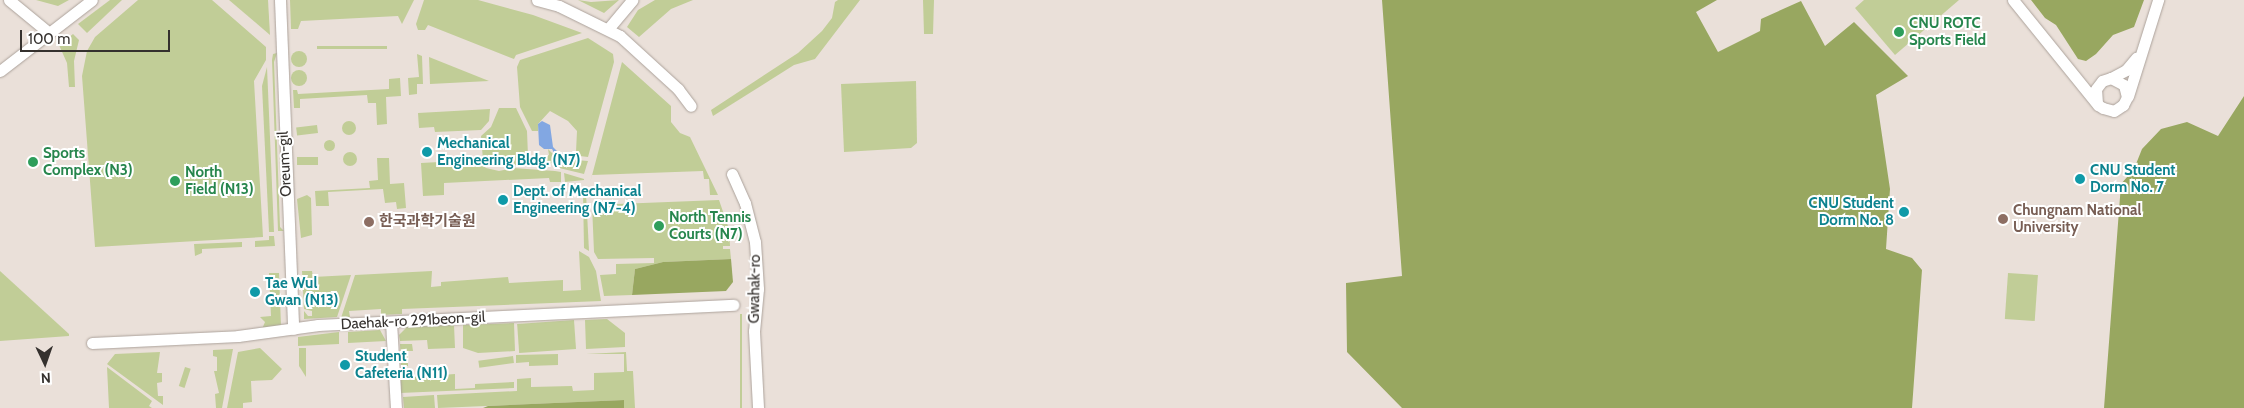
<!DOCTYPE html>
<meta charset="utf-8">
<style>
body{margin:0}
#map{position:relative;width:2244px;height:408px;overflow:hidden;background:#eae0d9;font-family:Cabin,"Noto Sans KR",sans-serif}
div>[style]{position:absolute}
.green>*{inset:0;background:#c1cd97;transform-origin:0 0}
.round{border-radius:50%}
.forest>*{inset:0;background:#98a760}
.water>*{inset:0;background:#82a7e2}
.roads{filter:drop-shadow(0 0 1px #aca29b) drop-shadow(0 0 1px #aca29b)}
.minor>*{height:11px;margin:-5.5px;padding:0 5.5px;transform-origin:5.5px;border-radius:5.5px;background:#fff}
.dots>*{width:14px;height:14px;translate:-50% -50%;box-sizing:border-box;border:2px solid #fff;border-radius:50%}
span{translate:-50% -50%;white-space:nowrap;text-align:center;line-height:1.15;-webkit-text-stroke:4px #fff;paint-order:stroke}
.leisure-label{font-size:15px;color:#27864d;font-weight:700}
.left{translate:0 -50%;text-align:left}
.culture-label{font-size:15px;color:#0d838f;font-weight:700}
.right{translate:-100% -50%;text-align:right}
.street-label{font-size:15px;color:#35312e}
.education-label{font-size:15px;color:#785e54;font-weight:700}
.north{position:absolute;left:20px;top:338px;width:50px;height:50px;-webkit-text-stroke:4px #fff;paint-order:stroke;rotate:177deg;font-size:14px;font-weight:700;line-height:20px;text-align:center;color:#35312e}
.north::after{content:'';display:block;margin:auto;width:18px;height:22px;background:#35312e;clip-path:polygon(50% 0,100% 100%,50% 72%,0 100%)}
.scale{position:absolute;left:20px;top:30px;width:150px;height:22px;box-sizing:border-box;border:2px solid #35312e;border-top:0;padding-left:6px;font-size:15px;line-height:18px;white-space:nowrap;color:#35312e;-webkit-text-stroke:4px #fff;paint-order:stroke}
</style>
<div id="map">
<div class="green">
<div style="clip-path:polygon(36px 0,69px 0,58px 6px)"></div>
<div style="clip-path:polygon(110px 0,122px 0,87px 33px,78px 24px)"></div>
<div style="clip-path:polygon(138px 0,212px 0,266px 47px,266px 60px,254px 81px,263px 237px,95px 247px,82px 76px,87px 51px,95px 37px)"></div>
<div style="clip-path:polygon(229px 0,268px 0,270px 35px)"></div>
<div style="clip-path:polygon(290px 0,414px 0,402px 24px,398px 16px,301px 21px,298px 29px,291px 29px)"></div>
<div style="clip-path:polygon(424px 0,478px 0,533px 15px,582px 33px,516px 55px,514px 59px,428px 25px,425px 30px,418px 30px,416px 24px)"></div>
<div style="clip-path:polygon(578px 0,591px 2px,619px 0,604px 13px)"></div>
<div style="clip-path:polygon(655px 0,693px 0,671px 9px,639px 37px,627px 27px,638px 10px)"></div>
<div style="clip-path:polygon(838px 0,860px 0,815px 59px,794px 65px,713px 116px,711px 110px,798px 53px,822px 31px,832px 18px,835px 2px)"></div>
<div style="clip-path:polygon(923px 0,934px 0,933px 34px,924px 34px)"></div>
<div style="clip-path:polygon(1864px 0,1959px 0,1895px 55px,1855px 8px)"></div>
<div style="clip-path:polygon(73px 34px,79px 40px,74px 61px,75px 87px,69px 87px,67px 63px,59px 45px)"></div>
<div style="clip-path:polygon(588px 38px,613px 54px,614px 62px,588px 157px,572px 155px,571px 152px,576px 152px,577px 131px,568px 121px,550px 111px,538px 124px,538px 131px,532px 131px,520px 107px,517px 67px,520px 60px)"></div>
<div style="left:387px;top:46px;width:3px;height:70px;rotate:90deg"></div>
<div class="round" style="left:291px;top:51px;width:16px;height:16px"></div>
<div style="clip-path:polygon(277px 53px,274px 62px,280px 227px,284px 231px,278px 231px,272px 60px,273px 54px)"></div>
<div style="clip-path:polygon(417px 54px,422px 56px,423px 84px,417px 84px,417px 94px,409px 95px,408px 78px,419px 77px)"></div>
<div style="clip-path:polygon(429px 57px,489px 81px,430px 84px)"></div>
<div style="clip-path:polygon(622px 62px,671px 106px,671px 122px,680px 133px,690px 137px,718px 195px,710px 195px,709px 179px,704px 179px,703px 171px,592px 175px,590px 183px)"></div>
<div style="clip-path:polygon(267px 67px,274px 232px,269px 232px,262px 86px)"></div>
<div class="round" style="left:291px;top:70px;width:16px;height:16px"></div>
<div style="clip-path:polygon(400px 78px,401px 96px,386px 97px,387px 124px,377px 125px,376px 103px,368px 103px,367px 95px,300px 99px,300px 108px,294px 108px,293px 90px,297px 90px,298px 94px,389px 89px,389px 79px)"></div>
<div style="clip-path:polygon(916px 81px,917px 143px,911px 148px,844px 152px,841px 84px)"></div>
<div style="clip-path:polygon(499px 108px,516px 108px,527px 131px,528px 156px,524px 165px,494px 165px,483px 160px,481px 136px,491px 127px)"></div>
<div style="clip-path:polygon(490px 109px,489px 121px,481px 130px,435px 132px,434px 127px,419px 128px,418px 113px)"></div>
<div class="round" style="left:342px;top:121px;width:14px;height:14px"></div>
<div style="left:317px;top:125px;width:8px;height:21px;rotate:83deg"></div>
<div class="round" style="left:323.5px;top:139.5px;width:11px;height:11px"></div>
<div style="clip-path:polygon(548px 149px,557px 158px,548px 166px,542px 163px,542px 159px,549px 155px)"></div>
<div class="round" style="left:343px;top:152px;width:14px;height:14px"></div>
<div style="left:318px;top:157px;width:8px;height:21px;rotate:90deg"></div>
<div style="clip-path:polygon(377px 158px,389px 158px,390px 184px,404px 183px,406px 208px,397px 209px,396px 202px,385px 203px,383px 189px,328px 192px,329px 206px,316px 206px,315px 191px,370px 188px,369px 181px,378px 180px)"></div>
<div style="clip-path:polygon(564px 159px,588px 161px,584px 174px,555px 167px)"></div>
<div style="clip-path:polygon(477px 160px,486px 168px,499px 171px,513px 168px,555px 171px,561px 172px,561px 182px,550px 182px,549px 178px,444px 183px,444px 195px,423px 196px,421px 163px)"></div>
<div style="clip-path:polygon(564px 173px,584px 179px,584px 180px,565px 182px)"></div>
<div style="clip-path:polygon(583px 193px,586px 193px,589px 251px,584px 248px)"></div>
<div style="clip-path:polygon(307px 195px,311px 198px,312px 235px,301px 238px,297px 199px)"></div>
<div style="clip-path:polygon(719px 200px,729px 229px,730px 246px,723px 246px,723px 249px,730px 249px,731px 259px,663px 262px,635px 269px,632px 295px,604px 296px,600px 275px,616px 274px,616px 264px,654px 263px,654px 258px,598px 259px,594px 252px,592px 205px)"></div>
<div style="clip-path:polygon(269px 236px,274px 236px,275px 246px,255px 247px,255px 241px,269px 240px)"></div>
<div style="clip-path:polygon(242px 242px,242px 247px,202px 249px,202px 253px,195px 256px,194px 244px)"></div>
<div style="clip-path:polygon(579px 251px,589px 257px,596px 271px,601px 301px,402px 309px,402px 314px,381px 315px,381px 309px,349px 311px,350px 317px,341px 318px,355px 275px,432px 271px,431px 287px,441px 286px,441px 282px,508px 277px,509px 283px,563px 280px,563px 291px,581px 290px)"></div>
<div style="clip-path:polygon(0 271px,69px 334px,69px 336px,0 341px)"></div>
<div style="clip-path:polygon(302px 271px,312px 271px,313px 277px,351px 275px,337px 317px,304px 319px,304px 311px,308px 316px,312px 316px,312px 311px,304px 309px)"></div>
<div style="clip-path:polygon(269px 273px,279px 273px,281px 326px,262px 329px,265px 322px,260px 317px,271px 316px)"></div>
<div style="left:2008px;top:273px;width:30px;height:46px;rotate:4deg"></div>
<div style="left:740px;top:314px;width:2px;height:94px"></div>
<div style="clip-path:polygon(607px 319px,625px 333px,625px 347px,586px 349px,585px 320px)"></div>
<div style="left:574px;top:320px;width:29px;height:57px;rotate:86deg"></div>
<div style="clip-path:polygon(514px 323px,515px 351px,478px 353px,463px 348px,463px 325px)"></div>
<div style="clip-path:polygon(454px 325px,455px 348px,428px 349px,427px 340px,400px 341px,399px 335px,407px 327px)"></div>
<div style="clip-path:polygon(380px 330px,386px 341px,348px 343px,348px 332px)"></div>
<div style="clip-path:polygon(339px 332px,339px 344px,298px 346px,298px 337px)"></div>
<div style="clip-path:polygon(400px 344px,412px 344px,413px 351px,408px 351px,408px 366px,401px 366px)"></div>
<div style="clip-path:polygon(260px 348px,282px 369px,272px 380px,251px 381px,252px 402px,243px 403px,243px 408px,227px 408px,238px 352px)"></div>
<div style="clip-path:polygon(299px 348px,306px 348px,306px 377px,299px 366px)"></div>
<div style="clip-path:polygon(233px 349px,222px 408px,216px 408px,215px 394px,219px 393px,214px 371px,217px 371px,217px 357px,213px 356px,213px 350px)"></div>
<div style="clip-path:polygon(160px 352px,157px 373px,162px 373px,162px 382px,157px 383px,158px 396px,163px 396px,163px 405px,107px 364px,115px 354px)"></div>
<div style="clip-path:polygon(626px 352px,627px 371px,633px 371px,635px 408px,624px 408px,624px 400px,438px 408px,437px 395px,517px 391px,517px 379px,531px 378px,531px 387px,572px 386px,573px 391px,594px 390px,594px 373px,624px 372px,624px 354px,586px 354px)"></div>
<div style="clip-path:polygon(558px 354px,558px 365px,529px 366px,529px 362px,516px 363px,516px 355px)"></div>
<div style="left:513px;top:356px;width:7px;height:35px;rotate:82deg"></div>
<div style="clip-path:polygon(107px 367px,152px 401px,149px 406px,152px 408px,109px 408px)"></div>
<div style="left:185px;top:367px;width:6px;height:20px;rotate:18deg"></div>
<div style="clip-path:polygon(455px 374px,455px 389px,475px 388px,475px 384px,514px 382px,514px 388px,400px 393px,400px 378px)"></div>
<div style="clip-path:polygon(434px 395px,435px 408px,404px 408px,403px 397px)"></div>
</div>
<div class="forest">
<div style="clip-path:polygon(1382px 0,1717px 0,1696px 12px,1718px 52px,1760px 31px,1761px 19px,1801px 1px,1825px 46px,1854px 22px,1908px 76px,1876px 95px,1890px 189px,1886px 249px,1912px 258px,1922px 270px,1912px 408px,1402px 408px,1347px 352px,1346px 283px,1402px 276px)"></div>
<div style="clip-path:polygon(2031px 0,2144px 0,2134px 27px,2113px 35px,2096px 54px,2086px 61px,2078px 59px,2056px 25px,2045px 18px)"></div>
<div style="clip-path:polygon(2244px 96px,2244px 408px,2104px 408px,2121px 184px,2134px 169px,2142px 149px,2161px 129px,2187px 122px,2218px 136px)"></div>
<div style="clip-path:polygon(731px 259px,733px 282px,726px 291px,632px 295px,635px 269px,663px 262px)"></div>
<div style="clip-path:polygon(624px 400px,624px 408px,483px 408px,488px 406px)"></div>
</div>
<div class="water">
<div style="clip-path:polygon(542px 121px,550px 125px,553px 147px,560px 154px,571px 152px,572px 155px,557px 158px,552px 149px,544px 149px,539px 145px,538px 124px)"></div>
</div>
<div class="roads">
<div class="minor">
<div style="left:9px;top:0;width:50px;rotate:39.4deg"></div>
<div style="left:280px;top:0;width:329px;rotate:87.7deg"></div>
<div style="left:537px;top:0;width:23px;rotate:15deg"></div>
<div style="left:559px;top:6px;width:68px;rotate:26.2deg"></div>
<div style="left:620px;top:36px;width:79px;rotate:42.4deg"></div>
<div style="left:678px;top:89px;width:21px;rotate:53deg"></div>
<div style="left:2013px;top:0;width:135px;rotate:51deg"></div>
<div style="left:2098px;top:105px;width:6px;rotate:31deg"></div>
<div style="left:2103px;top:108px;width:11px;rotate:15deg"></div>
<div style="left:2114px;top:111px;width:11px;rotate:-34deg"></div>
<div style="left:2123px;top:105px;width:9px;rotate:-63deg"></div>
<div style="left:2127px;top:97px;width:12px;rotate:-104deg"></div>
<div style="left:2124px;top:85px;width:15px;rotate:-152deg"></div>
<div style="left:2111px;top:78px;width:9px;rotate:162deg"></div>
<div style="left:2102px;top:81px;width:10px;rotate:127deg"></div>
<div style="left:2096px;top:89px;width:14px;rotate:86deg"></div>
<div style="left:608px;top:29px;width:38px;rotate:-50deg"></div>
<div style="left:0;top:71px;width:116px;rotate:-37.7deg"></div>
<div style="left:2111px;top:78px;width:17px;rotate:-28deg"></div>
<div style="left:2126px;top:70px;width:16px;rotate:-50deg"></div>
<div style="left:2128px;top:96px;width:101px;rotate:-72.6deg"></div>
<div style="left:732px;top:174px;width:32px;rotate:66deg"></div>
<div style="left:745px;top:203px;width:40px;rotate:75.6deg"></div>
<div style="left:755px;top:242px;width:47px;rotate:86.3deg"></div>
<div style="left:758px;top:289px;width:42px;rotate:95.4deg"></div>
<div style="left:754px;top:331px;width:77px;rotate:87deg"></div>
<div style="left:391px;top:322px;width:86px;rotate:86.7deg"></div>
<div style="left:92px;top:343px;width:146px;rotate:-2.7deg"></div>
<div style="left:238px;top:336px;width:81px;rotate:-7.8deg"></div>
<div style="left:318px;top:325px;width:416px;rotate:-2.8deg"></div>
</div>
</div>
<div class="dots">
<div style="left:1899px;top:32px;background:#2e9e5b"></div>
<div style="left:427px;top:152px;background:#0f9aa8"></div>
<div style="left:33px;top:162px;background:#2e9e5b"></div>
<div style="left:2080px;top:179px;background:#0f9aa8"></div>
<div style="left:175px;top:181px;background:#2e9e5b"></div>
<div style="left:503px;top:200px;background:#0f9aa8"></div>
<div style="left:1904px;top:212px;background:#0f9aa8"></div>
<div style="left:2003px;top:219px;background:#8d6e63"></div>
<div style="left:369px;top:222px;background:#8d6e63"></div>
<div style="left:659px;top:226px;background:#2e9e5b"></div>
<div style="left:255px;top:292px;background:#0f9aa8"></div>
<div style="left:345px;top:365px;background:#0f9aa8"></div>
</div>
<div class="leisure-label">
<span class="left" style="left:1909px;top:32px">CNU ROTC<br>Sports Field</span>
<span class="left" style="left:43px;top:162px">Sports<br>Complex (N3)</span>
<span class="left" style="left:185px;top:181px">North<br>Field (N13)</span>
<span class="left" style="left:669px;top:226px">North Tennis<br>Courts (N7)</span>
</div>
<div class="culture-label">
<span class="left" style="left:437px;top:152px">Mechanical<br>Engineering Bldg. (N7)</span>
<span class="left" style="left:2090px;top:179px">CNU Student<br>Dorm No. 7</span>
<span class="left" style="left:513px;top:200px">Dept. of Mechanical<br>Engineering (N7-4)</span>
<span class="right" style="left:1894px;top:212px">CNU Student<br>Dorm No. 8</span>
<span class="left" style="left:265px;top:292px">Tae Wul<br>Gwan (N13)</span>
<span class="left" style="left:355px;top:365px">Student<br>Cafeteria (N11)</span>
</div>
<div class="street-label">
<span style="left:285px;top:164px;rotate:-93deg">Oreum-gil</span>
<span style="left:755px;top:289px;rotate:-89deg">Gwahak-ro</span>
<span style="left:413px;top:321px;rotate:-3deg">Daehak-ro 291beon-gil</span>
</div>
<div class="education-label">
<span class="left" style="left:2013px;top:219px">Chungnam National<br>University</span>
<span class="left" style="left:379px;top:222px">한국과학기술원</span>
</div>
<div class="north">N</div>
<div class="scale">100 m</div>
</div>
